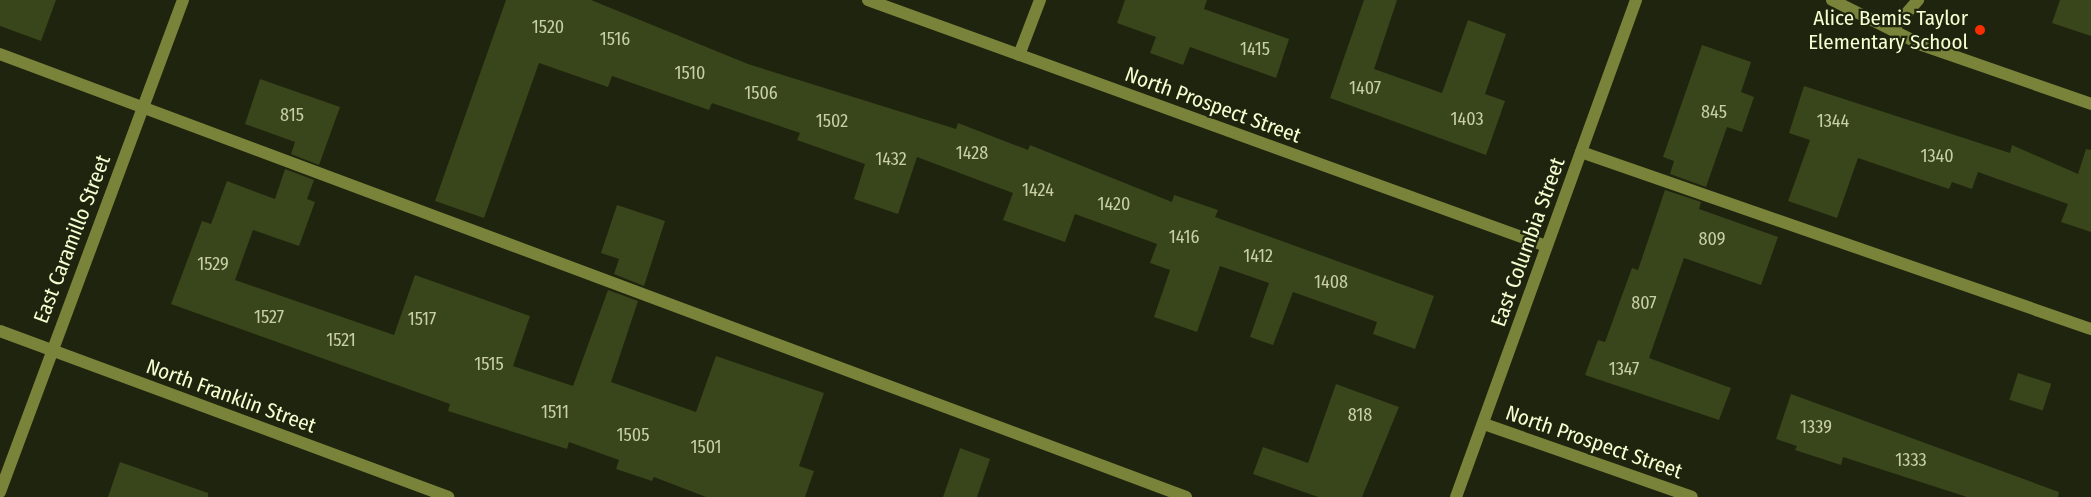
<!DOCTYPE html>
<style>
body{margin:0}
#map{position:relative;width:2091px;height:497px;overflow:hidden;background:#1f240e;font-family:"Fira Sans Condensed",sans-serif}
div>[style]{position:absolute}
.building>*{inset:0;background:#39451a;transform-origin:0 0}
.lane>*{height:12px;margin:-6px;padding:0 6px;transform-origin:6px;border-radius:6px;background:#7a833a}
.street>*{height:12px;margin:-6px;padding:0 6px;transform-origin:6px;border-radius:6px;background:#7a833a}
.dots>*{width:16px;height:16px;translate:-50% -50%;box-sizing:border-box;border:3px solid #1f240e;border-radius:50%}
span{translate:-50% -50%;white-space:nowrap;text-align:center;line-height:1.15;-webkit-text-stroke:4.5px #1f240e;paint-order:stroke}
.number-label{font-size:18px;color:#c7d0a4}
.number-label span{-webkit-text-stroke-width:0}
.poi-label{font-size:21px;color:#f6ffd2}
.right{translate:-100% -50%;text-align:right}
.street-label{font-size:21px;color:#f6ffd2}
</style>
<div id="map">
<div class="building">
<div style="clip-path:polygon(0 0,56px 0,41px 41px,0 26px)"></div>
<div style="clip-path:polygon(506px 0,591px 0,748px 64px,956px 129px,958px 123px,1028px 150px,1030px 145px,1172px 202px,1174px 195px,1218px 210px,1215px 217px,1434px 296px,1415px 349px,1373px 334px,1377px 322px,1293px 292px,1273px 345px,1250px 337px,1269px 283px,1220px 266px,1197px 332px,1154px 317px,1170px 270px,1150px 263px,1157px 244px,1075px 214px,1065px 242px,1003px 220px,1013px 193px,917px 157px,898px 214px,854px 199px,865px 164px,797px 140px,800px 133px,712px 103px,709px 110px,612px 76px,608px 87px,539px 63px,484px 218px,435px 201px)"></div>
<div style="clip-path:polygon(1125px 0,1207px 0,1204px 9px,1289px 39px,1276px 78px,1190px 47px,1183px 65px,1150px 53px,1156px 37px,1117px 23px)"></div>
<div style="clip-path:polygon(1364px 0,1397px 0,1374px 69px,1442px 93px,1468px 20px,1506px 34px,1485px 94px,1505px 101px,1486px 155px,1330px 98px)"></div>
<div style="clip-path:polygon(2060px 0,2091px 0,2091px 36px,2052px 23px)"></div>
<div style="clip-path:polygon(1702px 45px,1751px 62px,1741px 92px,1754px 97px,1742px 132px,1727px 127px,1706px 187px,1670px 174px,1674px 161px,1663px 157px)"></div>
<div style="clip-path:polygon(260px 79px,340px 107px,319px 165px,291px 154px,295px 142px,245px 124px)"></div>
<div style="clip-path:polygon(1804px 86px,2010px 153px,2012px 145px,2078px 174px,2086px 149px,2091px 150px,2091px 232px,2061px 222px,2068px 204px,1978px 172px,1972px 189px,1952px 182px,1949px 189px,1858px 158px,1837px 218px,1788px 201px,1810px 140px,1789px 133px)"></div>
<div style="clip-path:polygon(285px 169px,314px 180px,307px 199px,315px 202px,299px 246px,253px 230px,235px 280px,394px 335px,415px 275px,530px 316px,513px 366px,573px 386px,608px 290px,638px 301px,611px 382px,696px 412px,716px 356px,824px 393px,799px 466px,814px 471px,805px 497px,706px 497px,654px 477px,652px 481px,616px 469px,619px 460px,569px 442px,567px 449px,448px 411px,450px 404px,171px 304px,202px 221px,211px 224px,227px 181px,275px 199px)"></div>
<div style="clip-path:polygon(1665px 190px,1701px 202px,1699px 209px,1778px 237px,1761px 285px,1684px 258px,1649px 358px,1731px 388px,1719px 420px,1585px 375px,1598px 340px,1605px 342px,1632px 268px,1638px 270px)"></div>
<div style="clip-path:polygon(617px 205px,665px 221px,644px 286px,614px 274px,619px 259px,601px 253px)"></div>
<div style="left:2018px;top:373px;width:35px;height:28px;rotate:18deg"></div>
<div style="clip-path:polygon(1336px 384px,1399px 407px,1362px 497px,1318px 497px,1253px 474px,1263px 447px,1308px 463px)"></div>
<div style="clip-path:polygon(1791px 394px,2059px 492px,2058px 497px,1967px 497px,1843px 457px,1841px 465px,1795px 450px,1797px 446px,1776px 439px)"></div>
<div style="clip-path:polygon(960px 448px,990px 459px,977px 497px,943px 497px)"></div>
<div style="clip-path:polygon(120px 462px,208px 493px,208px 497px,108px 497px)"></div>
</div>
<div class="lane">
<div style="left:1892px;top:30px;width:40px;rotate:-49deg"></div>
<div style="left:0;top:54px;width:1266px;rotate:20.48deg"></div>
<div style="left:1581px;top:152px;width:540px;rotate:19.14deg"></div>
</div>
<div class="street">
<div style="left:868px;top:0;width:721px;rotate:19.94deg"></div>
<div style="left:1832px;top:0;width:101px;rotate:26.6deg"></div>
<div style="left:1922px;top:45px;width:179px;rotate:19.2deg"></div>
<div style="left:1019px;top:55px;width:59px;rotate:-69.1deg"></div>
<div style="left:0;top:331px;width:478px;rotate:20.3deg"></div>
<div style="left:1484px;top:424px;width:220px;rotate:19.3deg"></div>
<div style="left:0;top:492px;width:525px;rotate:-69.6deg"></div>
<div style="left:1456px;top:497px;width:529px;rotate:-70.09deg"></div>
</div>
<div class="dots">
<div style="left:1980px;top:30px;background:#fb2e01"></div>
</div>
<div class="number-label">
<span style="left:548px;top:27px">1520</span>
<span style="left:615px;top:39px">1516</span>
<span style="left:1255px;top:49px">1415</span>
<span style="left:690px;top:73px">1510</span>
<span style="left:1365px;top:88px">1407</span>
<span style="left:761px;top:93px">1506</span>
<span style="left:1714px;top:112px">845</span>
<span style="left:292px;top:115px">815</span>
<span style="left:1467px;top:119px">1403</span>
<span style="left:832px;top:121px">1502</span>
<span style="left:1833px;top:121px">1344</span>
<span style="left:972px;top:153px">1428</span>
<span style="left:1937px;top:156px">1340</span>
<span style="left:891px;top:159px">1432</span>
<span style="left:1038px;top:190px">1424</span>
<span style="left:1114px;top:204px">1420</span>
<span style="left:1184px;top:237px">1416</span>
<span style="left:1712px;top:239px">809</span>
<span style="left:1258px;top:256px">1412</span>
<span style="left:213px;top:264px">1529</span>
<span style="left:1331px;top:282px">1408</span>
<span style="left:1644px;top:303px">807</span>
<span style="left:269px;top:317px">1527</span>
<span style="left:422px;top:319px">1517</span>
<span style="left:341px;top:340px">1521</span>
<span style="left:489px;top:364px">1515</span>
<span style="left:1624px;top:369px">1347</span>
<span style="left:555px;top:412px">1511</span>
<span style="left:1360px;top:415px">818</span>
<span style="left:1816px;top:427px">1339</span>
<span style="left:633px;top:435px">1505</span>
<span style="left:706px;top:447px">1501</span>
<span style="left:1911px;top:460px">1333</span>
</div>
<div class="poi-label">
<span class="right" style="left:1968px;top:30px">Alice Bemis Taylor<br>Elementary School</span>
</div>
<div class="street-label">
<span style="left:1213px;top:105px;rotate:20deg">North Prospect Street</span>
<span style="left:72px;top:239px;rotate:-69deg">East Caramillo Street</span>
<span style="left:1528px;top:242px;rotate:-70deg">East Columbia Street</span>
<span style="left:231px;top:396px;rotate:20deg">North Franklin Street</span>
<span style="left:1594px;top:442px;rotate:19deg">North Prospect Street</span>
</div>
</div>
